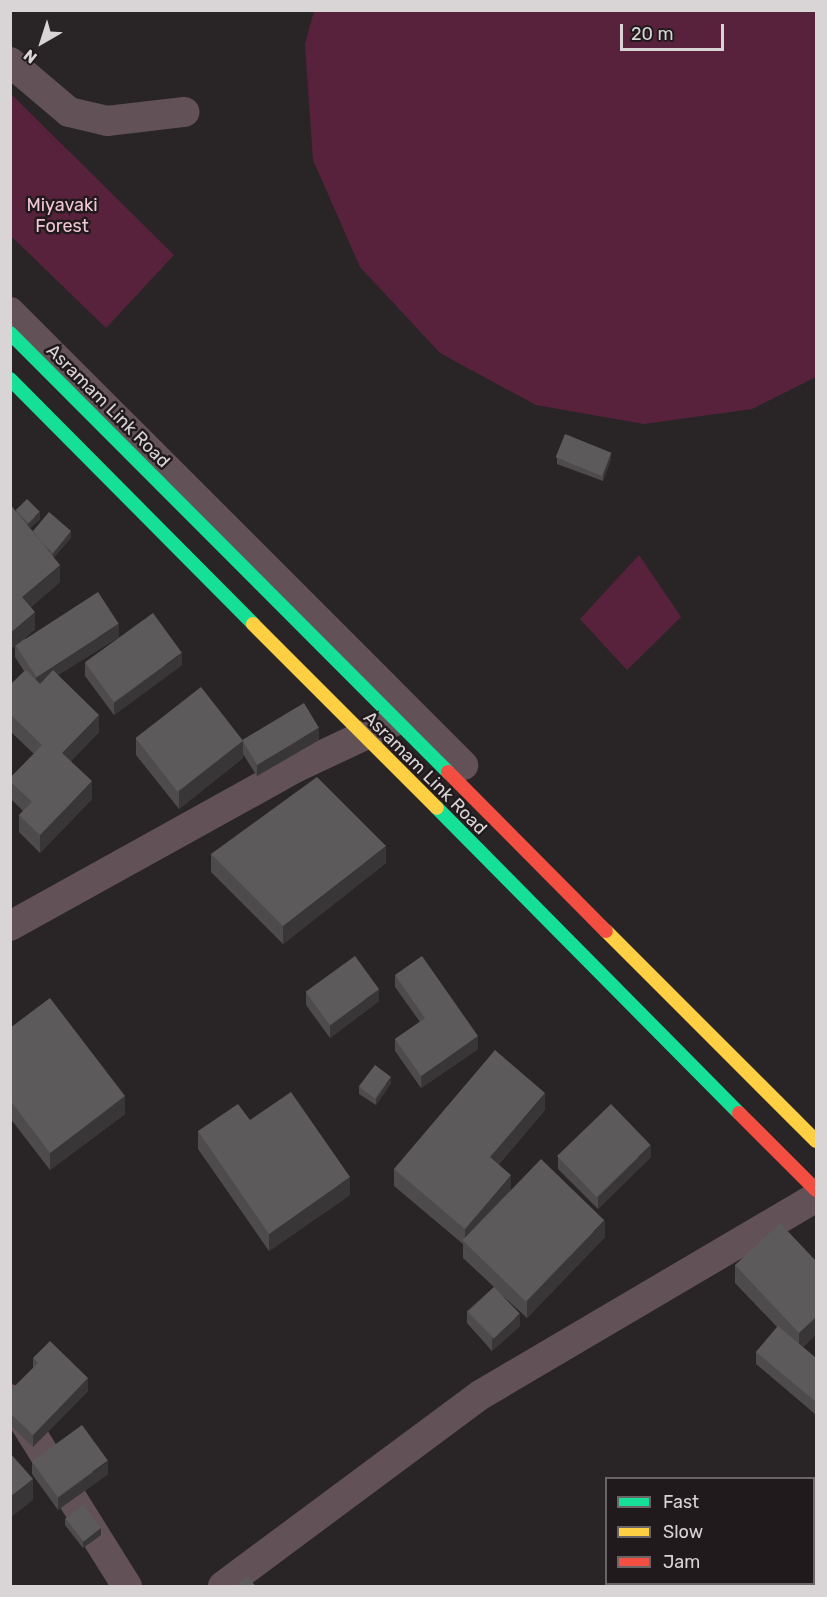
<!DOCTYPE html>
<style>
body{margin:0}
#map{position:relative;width:827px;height:1597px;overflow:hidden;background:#292527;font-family:Rubik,sans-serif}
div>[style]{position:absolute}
.green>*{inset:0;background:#59223c}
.street>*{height:30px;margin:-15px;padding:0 15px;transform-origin:15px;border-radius:15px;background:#625258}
.fast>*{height:14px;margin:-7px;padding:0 7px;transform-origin:7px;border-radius:7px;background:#16e098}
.slow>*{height:14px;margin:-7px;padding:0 7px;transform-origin:7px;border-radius:7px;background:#ffcf43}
.jam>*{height:14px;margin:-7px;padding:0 7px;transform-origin:7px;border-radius:7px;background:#f24e42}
.wall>*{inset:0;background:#4e4b4c}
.shaded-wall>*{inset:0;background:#393637}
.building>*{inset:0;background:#5d5a5b;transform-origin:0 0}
span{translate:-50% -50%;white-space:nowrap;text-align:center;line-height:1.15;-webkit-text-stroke:5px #211a1d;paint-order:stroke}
.park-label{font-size:18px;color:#f2c6d6}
.street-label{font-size:18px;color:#d9d4d6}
.frame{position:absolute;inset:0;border:12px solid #d9d4d6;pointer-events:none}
.legend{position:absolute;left:605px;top:1477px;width:210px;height:108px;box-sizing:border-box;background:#211a1d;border:2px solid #6b6467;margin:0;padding:8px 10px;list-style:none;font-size:18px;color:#d9d4d6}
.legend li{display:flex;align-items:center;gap:12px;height:30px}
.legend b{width:30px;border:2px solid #6b6467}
.north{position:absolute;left:12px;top:12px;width:60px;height:60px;-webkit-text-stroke:4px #211a1d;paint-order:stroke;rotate:219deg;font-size:16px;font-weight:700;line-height:24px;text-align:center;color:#d9d4d6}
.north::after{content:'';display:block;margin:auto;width:21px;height:27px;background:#d9d4d6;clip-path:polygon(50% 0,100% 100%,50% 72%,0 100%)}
.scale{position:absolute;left:620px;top:24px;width:104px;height:27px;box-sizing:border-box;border:3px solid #d9d4d6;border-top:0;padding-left:8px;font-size:18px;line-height:21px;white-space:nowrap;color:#d9d4d6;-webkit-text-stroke:4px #211a1d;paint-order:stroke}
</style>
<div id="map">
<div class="green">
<div style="clip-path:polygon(314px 11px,816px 11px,816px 377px,752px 409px,644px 424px,536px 405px,440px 353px,360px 267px,313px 160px,305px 44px)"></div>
<div style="clip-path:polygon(11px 94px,174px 255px,106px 328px,11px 236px)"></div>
<div style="clip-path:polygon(639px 555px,681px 617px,627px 670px,580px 619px)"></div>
</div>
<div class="street">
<div style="left:10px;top:62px;width:77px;rotate:40.3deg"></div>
<div style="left:69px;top:112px;width:39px;rotate:13deg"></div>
<div style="left:107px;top:121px;width:78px;rotate:-6.7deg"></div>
<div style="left:10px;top:312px;width:641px;rotate:45deg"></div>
<div style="left:10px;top:926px;width:328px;rotate:-29deg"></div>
<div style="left:297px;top:767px;width:110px;rotate:-25.2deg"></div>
<div style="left:10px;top:1399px;width:221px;rotate:58deg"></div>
<div style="left:731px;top:1584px;width:3px;rotate:45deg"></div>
<div style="left:223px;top:1586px;width:322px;rotate:-36.6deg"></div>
<div style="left:482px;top:1394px;width:388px;rotate:-30.5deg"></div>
</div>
<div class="fast">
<div style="left:10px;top:333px;width:620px;rotate:45.07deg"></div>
<div style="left:10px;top:379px;width:345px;rotate:45.2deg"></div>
<div style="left:437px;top:808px;width:429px;rotate:45.3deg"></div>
</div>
<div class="slow">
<div style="left:253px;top:624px;width:260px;rotate:45deg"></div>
<div style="left:606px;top:931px;width:297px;rotate:45deg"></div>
</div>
<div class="jam">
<div style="left:448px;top:772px;width:224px;rotate:45.2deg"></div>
<div style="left:739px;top:1113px;width:109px;rotate:45deg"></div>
</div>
<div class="wall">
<div style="clip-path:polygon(557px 458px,611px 459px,603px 481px,557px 464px)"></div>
<div style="clip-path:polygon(16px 511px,40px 519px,30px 528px,33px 531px,71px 538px,54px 557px,60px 582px,31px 607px,35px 629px,24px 639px,119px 637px,58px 675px,99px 732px,71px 761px,92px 799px,40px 853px,19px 832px,19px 815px,23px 811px,10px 798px,10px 778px,34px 754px,10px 731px,10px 685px,24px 671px,15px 657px,15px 646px,10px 650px)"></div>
<div style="clip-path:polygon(85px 663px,182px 665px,114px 715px,85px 676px)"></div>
<div style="clip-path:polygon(136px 738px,243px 741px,319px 740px,257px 776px,243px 754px,243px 758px,179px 809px,136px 755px)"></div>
<div style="clip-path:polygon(211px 854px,386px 863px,283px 944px,211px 872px)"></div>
<div style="clip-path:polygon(395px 975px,478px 1049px,421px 1088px,395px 1051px,395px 1039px,420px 1022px,395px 987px)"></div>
<div style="clip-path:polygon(306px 993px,379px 1001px,330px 1038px,306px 1005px)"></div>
<div style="clip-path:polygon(10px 1028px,125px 1114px,50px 1170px,10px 1118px)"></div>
<div style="clip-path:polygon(391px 1083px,376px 1105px,359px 1094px,359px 1087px)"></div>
<div style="clip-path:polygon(545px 1110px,499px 1164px,511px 1190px,605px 1237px,527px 1318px,503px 1296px,520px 1326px,492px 1351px,467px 1323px,467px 1311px,494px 1287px,463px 1258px,463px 1244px,394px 1186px,394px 1169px)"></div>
<div style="clip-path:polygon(250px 1120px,350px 1195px,269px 1251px,198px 1149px,198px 1131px)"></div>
<div style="clip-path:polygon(558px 1157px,651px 1157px,598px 1209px,558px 1169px)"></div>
<div style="clip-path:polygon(816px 1261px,816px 1334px,803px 1347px,816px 1358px,815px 1414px,756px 1364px,756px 1352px,777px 1327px,735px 1283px,735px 1265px)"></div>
<div style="clip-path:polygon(33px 1358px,88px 1391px,33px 1447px,10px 1425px,10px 1391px,33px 1368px)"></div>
<div style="clip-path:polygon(32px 1462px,108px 1474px,58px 1510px,32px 1474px)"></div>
<div style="clip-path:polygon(65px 1518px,101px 1535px,83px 1548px,65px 1525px)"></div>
</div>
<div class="shaded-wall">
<div style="clip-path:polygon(611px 453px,611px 459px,603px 481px,603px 475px)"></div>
<div style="clip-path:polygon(40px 512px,40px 519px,27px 531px,27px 525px)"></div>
<div style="clip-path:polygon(71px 531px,71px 538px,53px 559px,53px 553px)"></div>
<div style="clip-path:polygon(60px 565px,60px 582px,22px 615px,22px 597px)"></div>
<div style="clip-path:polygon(35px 612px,35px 629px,16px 646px,15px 645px,15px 646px,10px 650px,10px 633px)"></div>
<div style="clip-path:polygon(119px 624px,119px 637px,36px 689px,36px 677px)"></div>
<div style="clip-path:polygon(182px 653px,182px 665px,114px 715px,114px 703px)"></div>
<div style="clip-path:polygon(99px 715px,99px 732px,62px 770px,62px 753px)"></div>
<div style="clip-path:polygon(319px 728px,319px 740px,257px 776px,257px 764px)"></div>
<div style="clip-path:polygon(243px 741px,243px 758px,179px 809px,179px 791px)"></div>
<div style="clip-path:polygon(92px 781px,92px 799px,40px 853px,40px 835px)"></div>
<div style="clip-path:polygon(386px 846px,386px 863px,283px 944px,283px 926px)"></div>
<div style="clip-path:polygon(379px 989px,379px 1001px,330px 1038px,330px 1026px)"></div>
<div style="clip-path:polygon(478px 1036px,478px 1049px,421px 1088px,421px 1076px)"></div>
<div style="clip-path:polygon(391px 1077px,391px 1083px,376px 1105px,376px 1099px)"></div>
<div style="clip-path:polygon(545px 1093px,545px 1110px,490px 1174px,490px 1157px)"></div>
<div style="clip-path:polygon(125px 1096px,125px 1114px,50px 1170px,50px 1153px)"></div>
<div style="clip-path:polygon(651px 1145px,651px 1157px,598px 1209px,598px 1197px)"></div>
<div style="clip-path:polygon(511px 1175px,511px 1192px,465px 1243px,465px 1229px)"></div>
<div style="clip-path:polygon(350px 1177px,350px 1195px,269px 1251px,269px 1234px)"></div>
<div style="clip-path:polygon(605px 1220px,605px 1237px,527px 1318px,527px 1301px)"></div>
<div style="clip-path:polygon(520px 1314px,520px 1326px,492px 1351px,492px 1339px)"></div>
<div style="clip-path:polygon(816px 1317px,816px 1334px,799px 1350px,799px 1333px)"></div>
<div style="clip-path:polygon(88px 1378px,88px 1391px,33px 1447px,33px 1435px)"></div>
<div style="clip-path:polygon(816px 1399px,816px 1411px,815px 1414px,815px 1401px)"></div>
<div style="clip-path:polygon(108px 1461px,108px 1474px,58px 1510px,58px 1498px)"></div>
<div style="clip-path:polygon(33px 1479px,33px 1500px,10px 1518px,10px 1497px)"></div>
<div style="clip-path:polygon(101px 1528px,101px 1535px,83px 1548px,83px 1542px)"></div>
</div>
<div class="building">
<div style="left:565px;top:434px;width:50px;height:25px;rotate:22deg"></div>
<div style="left:27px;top:499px;width:18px;height:16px;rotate:45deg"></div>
<div style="clip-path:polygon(10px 504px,60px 565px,22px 597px,35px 612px,10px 633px)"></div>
<div style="clip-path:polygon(49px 512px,71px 531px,53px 553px,44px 545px,33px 531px)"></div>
<div style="left:98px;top:592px;width:38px;height:98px;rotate:57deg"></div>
<div style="left:153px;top:613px;width:49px;height:84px;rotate:54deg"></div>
<div style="clip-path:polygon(26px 670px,40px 684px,53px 670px,99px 715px,62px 753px,92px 781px,40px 835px,19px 815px,32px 802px,10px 781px,10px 778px,42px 745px,10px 714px,10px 685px)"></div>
<div style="left:201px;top:687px;width:68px;height:83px;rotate:52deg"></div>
<div style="left:304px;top:703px;width:29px;height:72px;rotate:59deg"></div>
<div style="clip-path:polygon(317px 777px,386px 846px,283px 926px,211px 854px)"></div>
<div style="left:355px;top:956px;width:41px;height:61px;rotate:54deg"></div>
<div style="clip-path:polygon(422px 956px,478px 1036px,421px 1076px,395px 1039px,425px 1018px,395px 975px)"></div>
<div style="clip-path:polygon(50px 998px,125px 1096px,50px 1153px,10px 1100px,10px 1028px)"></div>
<div style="clip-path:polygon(495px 1050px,545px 1093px,490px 1157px,511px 1175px,465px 1229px,394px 1169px)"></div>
<div style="left:375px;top:1065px;width:20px;height:27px;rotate:37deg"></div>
<div style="clip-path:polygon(291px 1092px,350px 1177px,269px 1234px,198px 1131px,238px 1104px,250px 1120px)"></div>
<div style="left:611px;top:1104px;width:57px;height:75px;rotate:46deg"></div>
<div style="left:541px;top:1159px;width:88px;height:113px;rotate:44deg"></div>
<div style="clip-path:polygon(780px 1223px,816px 1261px,816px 1317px,799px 1333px,735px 1265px)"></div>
<div style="left:494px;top:1287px;width:37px;height:36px;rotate:46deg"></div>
<div style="clip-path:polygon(778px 1326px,816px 1358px,816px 1399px,815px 1401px,756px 1352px)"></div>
<div style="clip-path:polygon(50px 1341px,88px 1378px,33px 1435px,10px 1413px,10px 1391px,38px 1363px,33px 1358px)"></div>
<div style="left:82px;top:1425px;width:44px;height:62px;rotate:54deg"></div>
<div style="clip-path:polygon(10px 1453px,33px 1479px,10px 1497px)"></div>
<div style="left:83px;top:1505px;width:29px;height:22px;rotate:52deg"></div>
<div style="clip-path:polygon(813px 1568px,816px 1571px,816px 1587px,790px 1587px,794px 1584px,813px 1584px)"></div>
<div style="clip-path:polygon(248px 1576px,256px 1587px,233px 1587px)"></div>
</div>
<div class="park-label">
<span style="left:62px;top:216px">Miyavaki<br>Forest</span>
</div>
<div class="street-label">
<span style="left:108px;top:406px;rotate:45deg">Asramam Link Road</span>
<span style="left:425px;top:773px;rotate:45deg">Asramam Link Road</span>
</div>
<div class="frame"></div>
<ul class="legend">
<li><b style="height:8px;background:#16e098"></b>Fast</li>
<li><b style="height:8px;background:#ffcf43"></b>Slow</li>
<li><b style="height:8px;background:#f24e42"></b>Jam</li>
</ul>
<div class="north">N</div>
<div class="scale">20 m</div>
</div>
